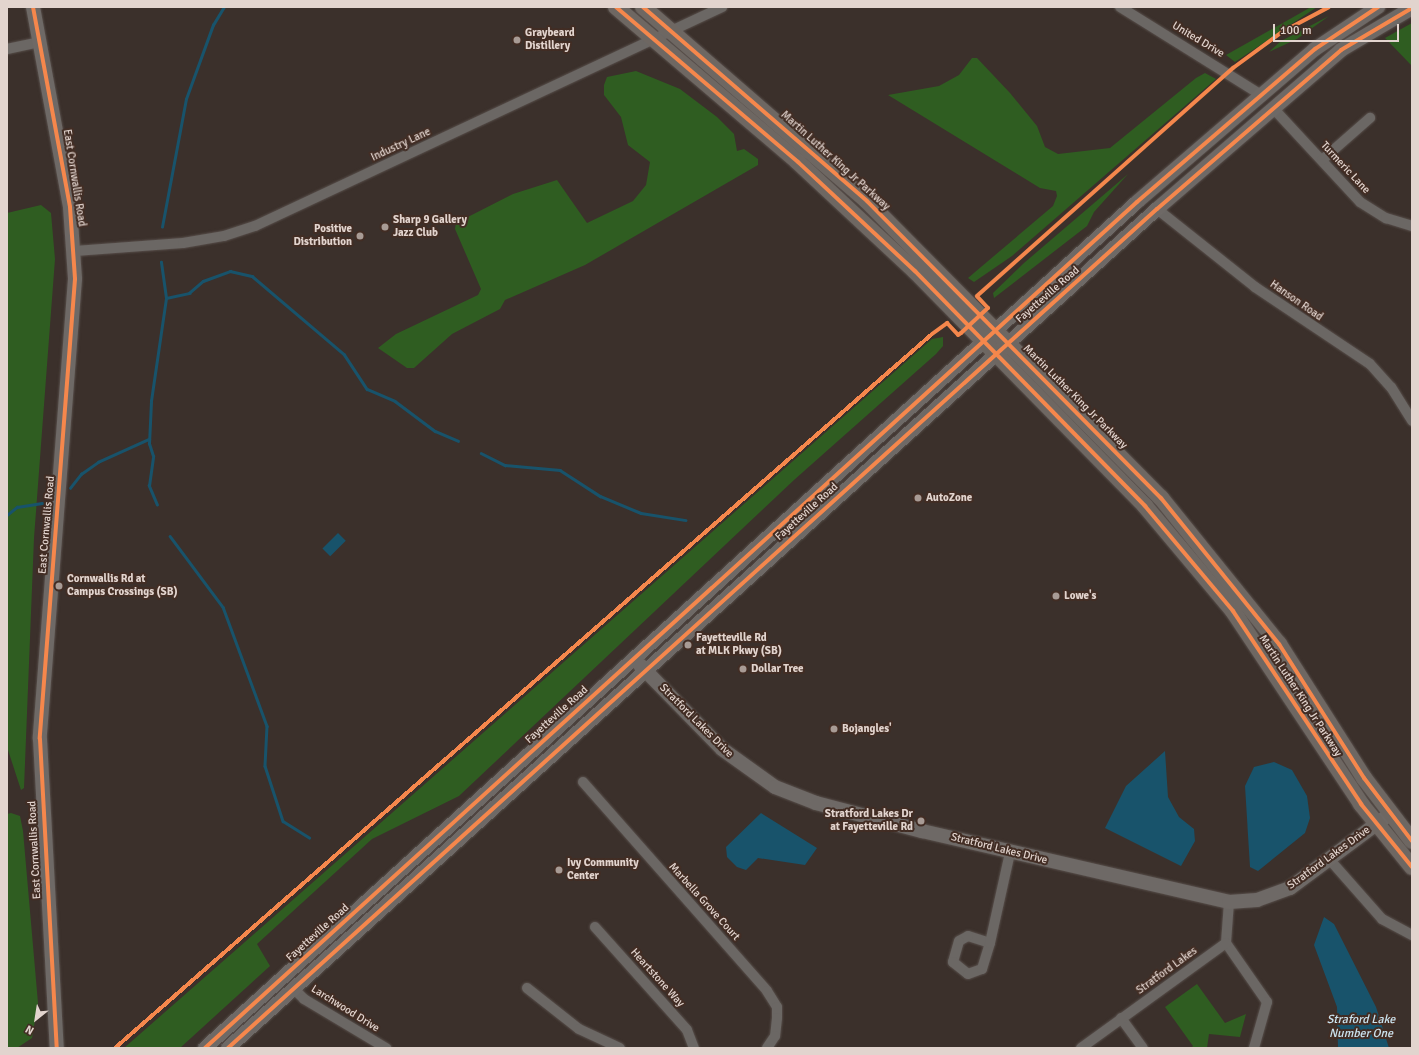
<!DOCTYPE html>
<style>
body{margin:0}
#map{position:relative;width:1419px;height:1055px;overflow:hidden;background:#3b302b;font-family:Signika,sans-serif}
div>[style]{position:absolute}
.green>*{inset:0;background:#2f5d21}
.water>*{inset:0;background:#18536b;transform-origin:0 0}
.stream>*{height:2.5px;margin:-1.25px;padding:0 1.25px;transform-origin:1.25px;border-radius:1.25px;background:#18536b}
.roads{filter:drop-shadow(0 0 1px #574e4a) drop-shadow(0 0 1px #574e4a)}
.street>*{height:10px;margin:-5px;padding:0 5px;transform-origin:5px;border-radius:5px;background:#6b6764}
.secondary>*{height:14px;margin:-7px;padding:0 7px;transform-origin:7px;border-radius:7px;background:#6e6966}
.primary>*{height:16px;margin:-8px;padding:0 8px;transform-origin:8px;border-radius:8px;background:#6e6762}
.cycleway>*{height:4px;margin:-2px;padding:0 2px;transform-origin:2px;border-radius:2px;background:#f5874c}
.dots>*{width:11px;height:11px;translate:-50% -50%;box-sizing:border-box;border:2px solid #422d24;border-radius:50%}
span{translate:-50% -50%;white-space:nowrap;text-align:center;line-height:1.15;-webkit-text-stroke:4px #422d24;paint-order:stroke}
.poi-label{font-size:11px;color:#e2d4ce;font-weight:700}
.left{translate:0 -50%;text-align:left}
.right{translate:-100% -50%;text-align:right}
.street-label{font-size:11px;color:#e2d4ce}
.water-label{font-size:12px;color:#cbe4f0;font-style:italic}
.frame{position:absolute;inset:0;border:8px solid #e2d4ce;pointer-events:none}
.north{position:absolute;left:16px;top:999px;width:40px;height:40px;-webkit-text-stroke:3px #422d24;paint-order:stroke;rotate:210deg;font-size:11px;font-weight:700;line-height:16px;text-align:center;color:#e2d4ce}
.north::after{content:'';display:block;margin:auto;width:14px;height:18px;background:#e2d4ce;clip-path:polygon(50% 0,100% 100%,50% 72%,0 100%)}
.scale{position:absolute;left:1273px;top:24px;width:126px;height:18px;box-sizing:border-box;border:2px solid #e2d4ce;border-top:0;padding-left:5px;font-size:12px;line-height:14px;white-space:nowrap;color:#e2d4ce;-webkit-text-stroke:3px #422d24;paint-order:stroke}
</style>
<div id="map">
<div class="green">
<div style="clip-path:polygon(1311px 7px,1317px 7px,1235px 62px,1226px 55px)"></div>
<div style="clip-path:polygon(1329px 16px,1297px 39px,1269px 52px,1281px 41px)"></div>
<div style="clip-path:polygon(1412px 23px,1412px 66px,1385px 38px)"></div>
<div style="clip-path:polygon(972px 58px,977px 58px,1010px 93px,1037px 126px,1045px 147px,1058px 154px,1110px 148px,1196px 78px,1205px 73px,1216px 79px,1012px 256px,974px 282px,968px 278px,1053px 206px,1057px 196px,1056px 191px,1040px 188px,888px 95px,939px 86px,959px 75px)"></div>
<div style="clip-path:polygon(636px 71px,680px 89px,717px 117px,734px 134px,737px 151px,744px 149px,758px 159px,758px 165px,585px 265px,505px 300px,500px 309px,452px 334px,414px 368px,407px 368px,378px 348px,396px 334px,478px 295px,481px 289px,455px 229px,456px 223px,513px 194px,557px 180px,587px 223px,633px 201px,646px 185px,650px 162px,628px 145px,621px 117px,604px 95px,604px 85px,607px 77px)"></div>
<div style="clip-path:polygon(1128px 174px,1094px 212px,1087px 226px,994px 298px,993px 293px,1024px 263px)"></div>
<div style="clip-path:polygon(41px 205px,51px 213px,55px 259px,34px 538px,24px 788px,21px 790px,7px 747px,7px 213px)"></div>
<div style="clip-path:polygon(943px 337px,943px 346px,936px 354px,794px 480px,459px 796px,372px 839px,257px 944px,270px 966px,180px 1048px,124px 1048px,932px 339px)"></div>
<div style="clip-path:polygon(11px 813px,20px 816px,23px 831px,38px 1003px,32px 1038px,17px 1048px,7px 1048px,7px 814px)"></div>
<div style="clip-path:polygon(1197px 984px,1225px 1023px,1246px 1014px,1240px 1037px,1209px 1034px,1207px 1048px,1191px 1048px,1193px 1046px,1165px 1007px)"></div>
</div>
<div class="water">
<div style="left:338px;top:533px;width:11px;height:22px;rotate:45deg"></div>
<div style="clip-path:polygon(1165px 751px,1168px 797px,1179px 817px,1194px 829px,1195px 841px,1181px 866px,1105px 828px,1126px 786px)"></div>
<div style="clip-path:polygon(1274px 762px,1292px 770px,1307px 796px,1310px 818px,1305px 833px,1258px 871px,1250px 867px,1245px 786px,1254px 767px)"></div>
<div style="clip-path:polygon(761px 813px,817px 848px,805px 865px,758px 858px,746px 870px,737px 867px,727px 857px,726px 847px)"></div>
<div style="clip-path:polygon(1324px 917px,1334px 924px,1376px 1007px,1389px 1048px,1338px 1048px,1337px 1007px,1314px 945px)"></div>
</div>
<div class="stream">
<div style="left:162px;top:227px;width:130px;rotate:-79.4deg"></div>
<div style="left:186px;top:99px;width:79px;rotate:-70deg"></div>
<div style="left:213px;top:25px;width:21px;rotate:-59deg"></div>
<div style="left:166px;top:298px;width:24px;rotate:-12deg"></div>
<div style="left:189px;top:293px;width:18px;rotate:-41deg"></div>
<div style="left:203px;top:281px;width:29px;rotate:-20deg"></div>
<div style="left:230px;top:271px;width:23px;rotate:13deg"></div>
<div style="left:252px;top:276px;width:121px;rotate:40.3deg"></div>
<div style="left:344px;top:354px;width:42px;rotate:56.7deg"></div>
<div style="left:367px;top:389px;width:30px;rotate:23deg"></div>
<div style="left:395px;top:401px;width:50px;rotate:36.9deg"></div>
<div style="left:435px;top:431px;width:25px;rotate:23deg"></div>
<div style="left:481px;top:453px;width:27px;rotate:27deg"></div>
<div style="left:505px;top:465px;width:55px;rotate:5.2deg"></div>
<div style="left:560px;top:470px;width:48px;rotate:33deg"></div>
<div style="left:600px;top:496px;width:44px;rotate:22.5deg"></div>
<div style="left:641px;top:513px;width:45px;rotate:9deg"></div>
<div style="left:70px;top:488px;width:18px;rotate:-52deg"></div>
<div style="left:81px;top:474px;width:21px;rotate:-35deg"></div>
<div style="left:98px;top:462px;width:56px;rotate:-24.3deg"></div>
<div style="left:157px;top:505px;width:21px;rotate:-113deg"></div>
<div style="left:149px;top:486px;width:30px;rotate:-82deg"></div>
<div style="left:153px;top:456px;width:13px;rotate:-108deg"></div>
<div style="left:149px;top:444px;width:43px;rotate:-87.3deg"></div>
<div style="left:151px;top:401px;width:104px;rotate:-81.7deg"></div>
<div style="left:166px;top:298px;width:36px;rotate:-98deg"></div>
<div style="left:7px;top:515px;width:13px;rotate:-39deg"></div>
<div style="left:17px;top:507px;width:25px;rotate:-9deg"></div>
<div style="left:170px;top:536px;width:89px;rotate:53.3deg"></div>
<div style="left:223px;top:607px;width:127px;rotate:69.7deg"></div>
<div style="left:267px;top:726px;width:40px;rotate:92.9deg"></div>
<div style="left:265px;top:766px;width:58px;rotate:71.9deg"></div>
<div style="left:283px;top:821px;width:31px;rotate:32deg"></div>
</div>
<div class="roads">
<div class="street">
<div style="left:1120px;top:7px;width:168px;rotate:31.9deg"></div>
<div style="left:7px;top:49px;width:33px;rotate:-12deg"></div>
<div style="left:1273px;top:108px;width:128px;rotate:47.2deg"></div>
<div style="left:1360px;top:202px;width:31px;rotate:32deg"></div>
<div style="left:1386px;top:218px;width:27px;rotate:17deg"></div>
<div style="left:1322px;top:160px;width:64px;rotate:-41.2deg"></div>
<div style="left:1157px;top:209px;width:125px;rotate:38.5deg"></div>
<div style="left:1255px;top:287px;width:138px;rotate:33.8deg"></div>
<div style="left:1370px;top:364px;width:31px;rotate:48deg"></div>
<div style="left:1391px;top:387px;width:40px;rotate:58deg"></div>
<div style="left:75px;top:251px;width:108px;rotate:-4.2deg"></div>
<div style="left:183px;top:243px;width:42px;rotate:-9.7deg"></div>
<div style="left:224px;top:236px;width:33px;rotate:-18deg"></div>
<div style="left:255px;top:226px;width:516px;rotate:-25.12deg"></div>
<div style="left:583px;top:782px;width:278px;rotate:48.6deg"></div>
<div style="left:767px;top:991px;width:19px;rotate:58deg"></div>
<div style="left:777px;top:1007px;width:11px;rotate:90deg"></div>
<div style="left:777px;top:1018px;width:18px;rotate:96deg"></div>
<div style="left:775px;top:1036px;width:14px;rotate:124deg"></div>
<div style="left:1330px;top:860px;width:79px;rotate:48.6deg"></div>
<div style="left:1382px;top:919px;width:34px;rotate:28deg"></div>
<div style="left:1229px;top:902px;width:41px;rotate:94.2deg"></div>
<div style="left:1226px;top:943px;width:72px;rotate:55.2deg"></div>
<div style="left:1267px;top:1002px;width:48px;rotate:105.8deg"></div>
<div style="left:595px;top:927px;width:138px;rotate:48.2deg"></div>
<div style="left:687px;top:1030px;width:19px;rotate:69deg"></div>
<div style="left:990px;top:943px;width:23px;rotate:-162deg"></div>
<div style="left:968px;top:936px;width:10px;rotate:151deg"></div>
<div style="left:959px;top:941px;width:22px;rotate:106deg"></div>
<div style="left:953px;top:962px;width:19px;rotate:39deg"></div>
<div style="left:968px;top:974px;width:15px;rotate:-20deg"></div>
<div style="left:982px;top:969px;width:27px;rotate:-73deg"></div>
<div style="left:990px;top:943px;width:92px;rotate:-77.5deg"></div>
<div style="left:293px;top:988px;width:16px;rotate:45deg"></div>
<div style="left:304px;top:999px;width:96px;rotate:30.9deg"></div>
<div style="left:527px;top:988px;width:66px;rotate:38.3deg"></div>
<div style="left:579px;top:1029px;width:45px;rotate:24.9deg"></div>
<div style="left:1121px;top:1018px;width:37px;rotate:54deg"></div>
<div style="left:1081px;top:1048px;width:179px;rotate:-35.9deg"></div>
</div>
<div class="secondary">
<div style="left:33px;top:7px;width:203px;rotate:79.5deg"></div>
<div style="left:70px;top:207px;width:72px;rotate:86deg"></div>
<div style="left:75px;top:279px;width:461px;rotate:94.4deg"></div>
<div style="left:40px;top:739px;width:309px;rotate:86.9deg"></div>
<div style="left:640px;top:665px;width:117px;rotate:45.7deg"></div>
<div style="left:722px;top:749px;width:65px;rotate:35.6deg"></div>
<div style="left:775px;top:787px;width:44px;rotate:21.3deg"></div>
<div style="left:816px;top:803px;width:110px;rotate:14.8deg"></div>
<div style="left:922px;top:831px;width:315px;rotate:13deg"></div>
<div style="left:1229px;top:902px;width:28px;rotate:-4deg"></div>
<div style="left:1257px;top:900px;width:35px;rotate:-20deg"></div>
<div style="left:1290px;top:888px;width:124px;rotate:-36.5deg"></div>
<div style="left:205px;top:1048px;width:1259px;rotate:-42.23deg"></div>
<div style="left:1137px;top:202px;width:235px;rotate:-40.7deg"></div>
<div style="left:1315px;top:49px;width:76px;rotate:-33.7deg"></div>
<div style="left:228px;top:1048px;width:1252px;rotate:-42.09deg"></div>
<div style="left:1157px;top:209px;width:243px;rotate:-40.8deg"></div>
<div style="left:1341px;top:50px;width:82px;rotate:-30.6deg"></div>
</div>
<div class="primary">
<div style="left:616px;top:7px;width:239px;rotate:40.4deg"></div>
<div style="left:798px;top:162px;width:160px;rotate:43deg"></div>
<div style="left:915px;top:271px;width:329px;rotate:45.6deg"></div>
<div style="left:1145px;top:506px;width:137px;rotate:50deg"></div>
<div style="left:1233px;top:611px;width:232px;rotate:56.4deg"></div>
<div style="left:1361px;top:804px;width:81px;rotate:51deg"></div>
<div style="left:643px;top:7px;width:296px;rotate:40.9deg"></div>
<div style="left:867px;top:201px;width:418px;rotate:45.3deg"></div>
<div style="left:1161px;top:498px;width:188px;rotate:51.1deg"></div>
<div style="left:1279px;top:644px;width:159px;rotate:57.6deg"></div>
<div style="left:1364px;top:778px;width:79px;rotate:52.7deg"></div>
</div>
</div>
<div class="cycleway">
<div style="left:33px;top:7px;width:203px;rotate:79.5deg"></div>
<div style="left:70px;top:207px;width:72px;rotate:86deg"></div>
<div style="left:75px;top:279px;width:461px;rotate:94.4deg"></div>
<div style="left:40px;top:739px;width:309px;rotate:86.9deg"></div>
<div style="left:616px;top:7px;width:239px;rotate:40.4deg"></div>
<div style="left:798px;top:162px;width:160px;rotate:43deg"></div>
<div style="left:915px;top:271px;width:329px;rotate:45.6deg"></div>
<div style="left:1145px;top:506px;width:137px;rotate:50deg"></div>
<div style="left:1233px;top:611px;width:232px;rotate:56.4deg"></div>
<div style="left:1361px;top:804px;width:81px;rotate:51deg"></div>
<div style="left:643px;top:7px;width:296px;rotate:40.9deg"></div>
<div style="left:867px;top:201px;width:418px;rotate:45.3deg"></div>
<div style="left:1161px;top:498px;width:188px;rotate:51.1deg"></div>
<div style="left:1279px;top:644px;width:159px;rotate:57.6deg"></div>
<div style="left:1364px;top:778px;width:79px;rotate:52.7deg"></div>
<div style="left:115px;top:1048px;width:1085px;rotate:-41.15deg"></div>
<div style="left:932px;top:334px;width:19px;rotate:-36deg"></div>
<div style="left:947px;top:323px;width:16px;rotate:47deg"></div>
<div style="left:958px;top:335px;width:4px;rotate:-34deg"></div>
<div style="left:961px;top:333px;width:37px;rotate:-43deg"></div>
<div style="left:988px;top:308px;width:16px;rotate:-133deg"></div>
<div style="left:977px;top:296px;width:343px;rotate:-41.7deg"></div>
<div style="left:1233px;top:68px;width:61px;rotate:-36.3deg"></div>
<div style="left:1282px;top:32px;width:53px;rotate:-28deg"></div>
<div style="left:205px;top:1048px;width:1259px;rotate:-42.23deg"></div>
<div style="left:1137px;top:202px;width:235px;rotate:-40.7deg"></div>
<div style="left:1315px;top:49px;width:76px;rotate:-33.7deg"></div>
<div style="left:228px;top:1048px;width:1252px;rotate:-42.09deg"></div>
<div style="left:1157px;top:209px;width:243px;rotate:-40.8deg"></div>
<div style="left:1341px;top:50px;width:82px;rotate:-30.6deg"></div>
</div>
<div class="dots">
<div style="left:517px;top:40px;background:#a89b95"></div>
<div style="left:385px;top:227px;background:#a89b95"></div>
<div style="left:360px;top:236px;background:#a89b95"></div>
<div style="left:918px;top:498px;background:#a89b95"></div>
<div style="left:59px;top:586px;background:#a89b95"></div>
<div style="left:1056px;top:596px;background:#a89b95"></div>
<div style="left:688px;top:645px;background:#a89b95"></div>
<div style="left:743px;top:669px;background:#a89b95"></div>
<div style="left:834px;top:729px;background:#a89b95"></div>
<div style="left:921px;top:821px;background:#a89b95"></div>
<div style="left:559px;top:870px;background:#a89b95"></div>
</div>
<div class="poi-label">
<span class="left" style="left:525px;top:40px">Graybeard<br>Distillery</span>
<span class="left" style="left:393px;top:227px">Sharp 9 Gallery<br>Jazz Club</span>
<span class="right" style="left:352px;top:236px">Positive<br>Distribution</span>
<span class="left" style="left:926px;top:498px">AutoZone</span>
<span class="left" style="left:67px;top:586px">Cornwallis Rd at<br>Campus Crossings (SB)</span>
<span class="left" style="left:1064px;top:596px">Lowe's</span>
<span class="left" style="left:696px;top:645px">Fayetteville Rd<br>at MLK Pkwy (SB)</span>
<span class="left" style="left:751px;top:669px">Dollar Tree</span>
<span class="left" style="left:842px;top:729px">Bojangles'</span>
<span class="right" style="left:913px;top:821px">Stratford Lakes Dr<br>at Fayetteville Rd</span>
<span class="left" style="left:567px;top:870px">Ivy Community<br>Center</span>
</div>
<div class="street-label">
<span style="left:1198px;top:40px;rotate:31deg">United Drive</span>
<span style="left:401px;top:145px;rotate:-25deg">Industry Lane</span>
<span style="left:835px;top:161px;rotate:42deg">Martin Luther King Jr Parkway</span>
<span style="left:1345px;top:168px;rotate:47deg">Turmeric Lane</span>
<span style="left:74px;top:178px;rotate:81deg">East Cornwallis Road</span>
<span style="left:1048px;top:295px;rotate:-41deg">Fayetteville Road</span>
<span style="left:1296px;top:301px;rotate:35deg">Hanson Road</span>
<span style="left:1075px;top:397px;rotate:45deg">Martin Luther King Jr Parkway</span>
<span style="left:807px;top:512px;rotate:-42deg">Fayetteville Road</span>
<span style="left:47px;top:525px;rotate:-85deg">East Cornwallis Road</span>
<span style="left:1300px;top:696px;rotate:57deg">Martin Luther King Jr Parkway</span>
<span style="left:557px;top:715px;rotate:-42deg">Fayetteville Road</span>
<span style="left:696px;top:721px;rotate:45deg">Stratford Lakes Drive</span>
<span style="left:999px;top:849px;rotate:14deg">Stratford Lakes Drive</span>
<span style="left:35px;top:850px;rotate:-93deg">East Cornwallis Road</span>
<span style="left:1329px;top:858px;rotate:-36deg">Stratford Lakes Drive</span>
<span style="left:704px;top:902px;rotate:48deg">Marbella Grove Court</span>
<span style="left:318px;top:933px;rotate:-42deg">Fayetteville Road</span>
<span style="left:1167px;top:971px;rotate:-36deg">Stratford Lakes</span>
<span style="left:657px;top:978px;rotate:48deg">Heartstone Way</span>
<span style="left:345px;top:1009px;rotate:32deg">Larchwood Drive</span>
</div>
<div class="water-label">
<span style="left:1361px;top:1027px">Straford Lake<br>Number One</span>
</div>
<div class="frame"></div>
<div class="north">N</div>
<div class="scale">100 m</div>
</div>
